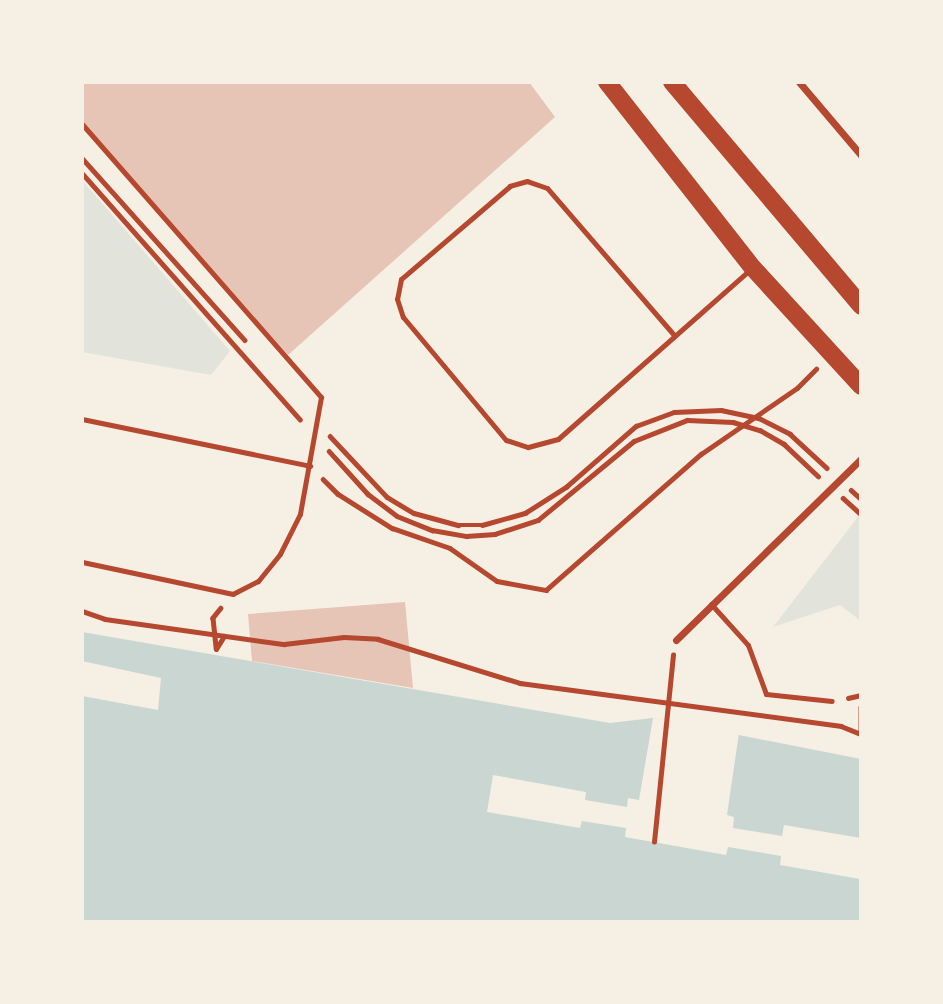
<!DOCTYPE html>
<style>
body{margin:0}
#map{position:relative;width:943px;height:1004px;overflow:hidden;background:#f6efe4;font-family:"Nunito Sans",sans-serif}
div>[style]{position:absolute}
.green>*{inset:0;background:#e2e4dc}
.water>*{inset:0;background:#c9d6d2}
.pier>*{inset:0;background:#f6efe4}
.building>*{inset:0;background:#e6c5b7}
.path>*{height:4.5px;margin:-2.25px;padding:0 2.25px;transform-origin:2.25px;border-radius:2.25px;background:#b5482f}
.service>*{height:5px;margin:-2.5px;padding:0 2.5px;transform-origin:2.5px;border-radius:2.5px;background:#b5482f}
.minor>*{height:7px;margin:-3.5px;padding:0 3.5px;transform-origin:3.5px;border-radius:3.5px;background:#b5482f}
.primary>*{height:18px;margin:-9px;padding:0 9px;transform-origin:9px;border-radius:9px;background:#b5482f}
span{translate:-50% -50%;white-space:nowrap;text-align:center;line-height:1.15;-webkit-text-stroke:5px #f6efe4;paint-order:stroke}
.frame{position:absolute;inset:0;border:84px solid #f6efe4;pointer-events:none}
</style>
<div id="map">
<div class="green">
<div style="clip-path:polygon(82px 180px,230px 351px,211px 375px,82px 352px)"></div>
<div style="clip-path:polygon(861px 513px,861px 621px,840px 605px,773px 627px)"></div>
</div>
<div class="water">
<div style="clip-path:polygon(82px 632px,610px 723px,653px 718px,861px 759px,861px 922px,82px 922px)"></div>
</div>
<div class="pier">
<div style="clip-path:polygon(82px 661px,161px 678px,158px 710px,82px 696px)"></div>
<div style="clip-path:polygon(653px 718px,739px 733px,727px 815px,734px 817px,733px 828px,782px 836px,784px 825px,861px 838px,860px 879px,780px 865px,781px 856px,728px 847px,726px 855px,625px 837px,626px 828px,582px 821px,580px 828px,487px 812px,493px 775px,586px 792px,585px 800px,627px 807px,628px 798px,639px 800px)"></div>
</div>
<div class="building">
<div style="clip-path:polygon(82px 82px,529px 82px,555px 117px,288px 355px,82px 123px)"></div>
<div style="clip-path:polygon(405px 602px,413px 688px,252px 661px,248px 614px)"></div>
</div>
<div class="path">
<div style="left:82px;top:158px;width:244px;rotate:48.2deg"></div>
<div style="left:82px;top:173px;width:329px;rotate:48.5deg"></div>
<div style="left:330px;top:436px;width:83px;rotate:46.9deg"></div>
<div style="left:387px;top:497px;width:31px;rotate:31deg"></div>
<div style="left:414px;top:513px;width:46px;rotate:15.3deg"></div>
<div style="left:458px;top:525px;width:24px"></div>
<div style="left:482px;top:525px;width:45px;rotate:-15.6deg"></div>
<div style="left:525px;top:513px;width:49px;rotate:-32.4deg"></div>
<div style="left:566px;top:487px;width:93px;rotate:-41.1deg"></div>
<div style="left:636px;top:426px;width:40px;rotate:-20.2deg"></div>
<div style="left:674px;top:412px;width:47px;rotate:-2.4deg"></div>
<div style="left:721px;top:410px;width:39px;rotate:12deg"></div>
<div style="left:759px;top:418px;width:35px;rotate:27deg"></div>
<div style="left:790px;top:434px;width:50px;rotate:42.6deg"></div>
<div style="left:329px;top:451px;width:58px;rotate:47.8deg"></div>
<div style="left:368px;top:494px;width:36px;rotate:37deg"></div>
<div style="left:397px;top:516px;width:38px;rotate:22deg"></div>
<div style="left:432px;top:530px;width:35px;rotate:10deg"></div>
<div style="left:466px;top:536px;width:29px;rotate:-4deg"></div>
<div style="left:495px;top:534px;width:45px;rotate:-18deg"></div>
<div style="left:538px;top:520px;width:124px;rotate:-39.5deg"></div>
<div style="left:634px;top:441px;width:57px;rotate:-21.6deg"></div>
<div style="left:687px;top:420px;width:46px;rotate:2.5deg"></div>
<div style="left:733px;top:422px;width:28px;rotate:17deg"></div>
<div style="left:760px;top:430px;width:28px;rotate:30deg"></div>
<div style="left:784px;top:444px;width:47px;rotate:43.3deg"></div>
<div style="left:323px;top:479px;width:21px;rotate:45deg"></div>
<div style="left:338px;top:494px;width:64px;rotate:32.2deg"></div>
<div style="left:392px;top:528px;width:61px;rotate:19deg"></div>
<div style="left:450px;top:548px;width:57px;rotate:35.1deg"></div>
<div style="left:497px;top:581px;width:50px;rotate:10.4deg"></div>
<div style="left:546px;top:590px;width:206px;rotate:-41.3deg"></div>
<div style="left:701px;top:454px;width:116px;rotate:-34.5deg"></div>
<div style="left:797px;top:388px;width:27px;rotate:-45deg"></div>
<div style="left:851px;top:490px;width:13px;rotate:42deg"></div>
<div style="left:843px;top:498px;width:24px;rotate:42deg"></div>
<div style="left:221px;top:608px;width:13px;rotate:129deg"></div>
<div style="left:213px;top:618px;width:31px;rotate:84deg"></div>
<div style="left:216px;top:649px;width:15px;rotate:-58deg"></div>
<div style="left:82px;top:611px;width:24px;rotate:19deg"></div>
<div style="left:105px;top:619px;width:181px;rotate:8deg"></div>
<div style="left:284px;top:644px;width:60px;rotate:-6.7deg"></div>
<div style="left:344px;top:637px;width:34px;rotate:3deg"></div>
<div style="left:378px;top:639px;width:149px;rotate:17.2deg"></div>
<div style="left:520px;top:683px;width:324px;rotate:7.6deg"></div>
<div style="left:841px;top:726px;width:22px;rotate:22deg"></div>
<div style="left:848px;top:698px;width:13px;rotate:-13deg"></div>
<div style="left:861px;top:707px;width:24px;rotate:90deg"></div>
<div style="left:654px;top:842px;width:188px;rotate:-84.2deg"></div>
</div>
<div class="service">
<div style="left:82px;top:124px;width:363px;rotate:48.8deg"></div>
<div style="left:321px;top:397px;width:119px;rotate:100.2deg"></div>
<div style="left:300px;top:514px;width:45px;rotate:116.6deg"></div>
<div style="left:280px;top:554px;width:35px;rotate:129deg"></div>
<div style="left:258px;top:581px;width:28px;rotate:153deg"></div>
<div style="left:233px;top:594px;width:154px;rotate:-168deg"></div>
<div style="left:674px;top:335px;width:194px;rotate:-130.8deg"></div>
<div style="left:547px;top:188px;width:21px;rotate:-161deg"></div>
<div style="left:527px;top:181px;width:18px;rotate:164deg"></div>
<div style="left:510px;top:186px;width:143px;rotate:139.5deg"></div>
<div style="left:401px;top:279px;width:20px;rotate:101deg"></div>
<div style="left:397px;top:299px;width:19px;rotate:72deg"></div>
<div style="left:403px;top:317px;width:160px;rotate:50.1deg"></div>
<div style="left:506px;top:440px;width:23px;rotate:18deg"></div>
<div style="left:528px;top:447px;width:31px;rotate:-15deg"></div>
<div style="left:558px;top:439px;width:256px;rotate:-41.4deg"></div>
<div style="left:82px;top:419px;width:233px;rotate:11.6deg"></div>
<div style="left:711px;top:604px;width:55px;rotate:47.9deg"></div>
<div style="left:748px;top:645px;width:52px;rotate:69.8deg"></div>
<div style="left:766px;top:694px;width:66px;rotate:6.1deg"></div>
</div>
<div class="minor">
<div style="left:799px;top:82px;width:96px;rotate:49.7deg"></div>
<div style="left:676px;top:640px;width:259px;rotate:-44.4deg"></div>
</div>
<div class="primary">
<div style="left:607px;top:82px;width:236px;rotate:51.9deg"></div>
<div style="left:753px;top:268px;width:160px;rotate:47.5deg"></div>
<div style="left:672px;top:82px;width:293px;rotate:49.8deg"></div>
</div>
<div class="frame"></div>
</div>
